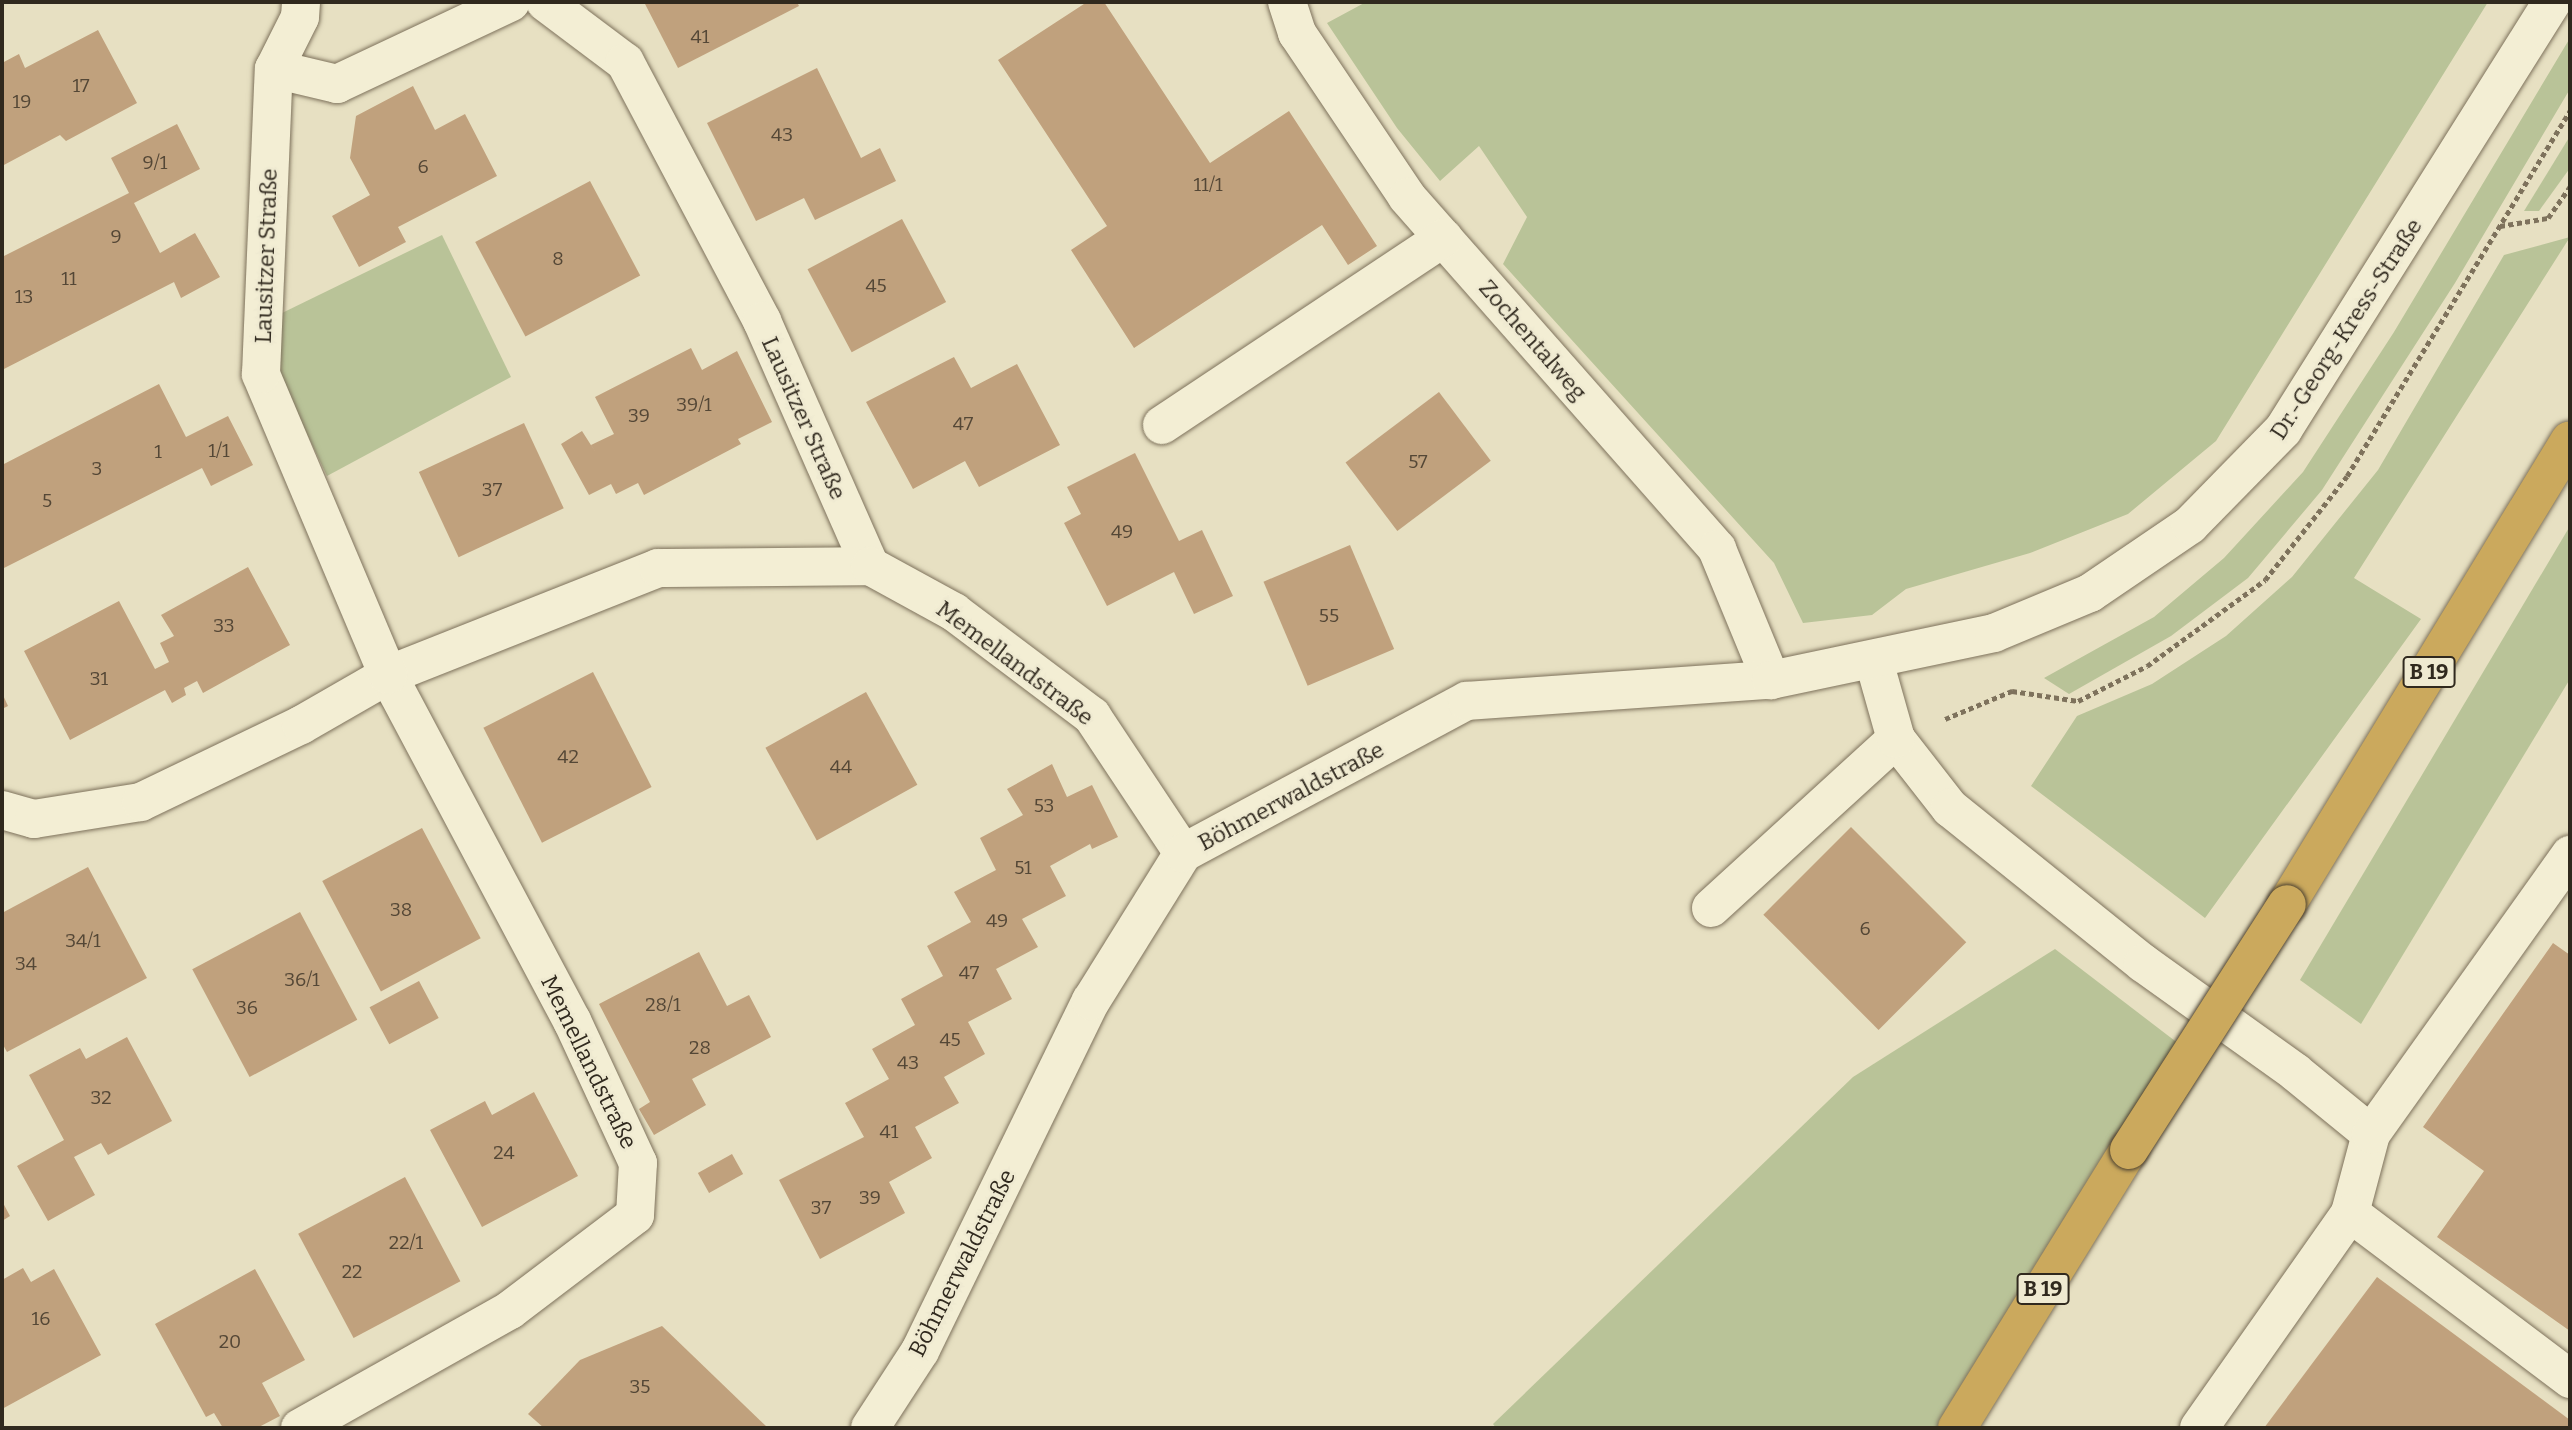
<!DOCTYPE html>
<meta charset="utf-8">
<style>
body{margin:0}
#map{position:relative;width:2572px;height:1430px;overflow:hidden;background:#e7e0c2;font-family:Bitter,serif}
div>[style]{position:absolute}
.green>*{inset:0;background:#b9c398}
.building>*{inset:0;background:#c0a17d;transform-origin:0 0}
.path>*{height:4.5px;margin-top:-2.25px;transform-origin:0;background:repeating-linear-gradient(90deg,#7e725c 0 5px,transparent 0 8.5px)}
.roads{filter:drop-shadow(0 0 2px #7e725c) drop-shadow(0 0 2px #7e725c)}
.minor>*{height:38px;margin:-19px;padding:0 19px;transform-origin:19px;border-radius:19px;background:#f3eed4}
.highway>*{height:38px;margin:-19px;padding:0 19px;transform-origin:19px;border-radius:19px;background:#cba95d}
.bridges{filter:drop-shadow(0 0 2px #4c4130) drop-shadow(0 0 2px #4c4130)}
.highway-bridge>*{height:38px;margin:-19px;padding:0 19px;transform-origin:19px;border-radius:19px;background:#cba95d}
span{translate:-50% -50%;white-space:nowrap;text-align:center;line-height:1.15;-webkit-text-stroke:5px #efead1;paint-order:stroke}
.number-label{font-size:19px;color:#544736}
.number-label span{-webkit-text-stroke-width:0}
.shield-label span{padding:2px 5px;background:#efead1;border:2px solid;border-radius:5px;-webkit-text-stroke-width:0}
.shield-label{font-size:21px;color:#30291e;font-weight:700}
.street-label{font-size:23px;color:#30291e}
.frame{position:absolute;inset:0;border:4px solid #30291e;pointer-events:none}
</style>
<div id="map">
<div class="green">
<div style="clip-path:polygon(1366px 2px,2488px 2px,2216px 441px,2128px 514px,2030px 553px,1906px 589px,1872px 615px,1803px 623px,1774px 563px,1503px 264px,1527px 217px,1479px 146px,1440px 181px,1397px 128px,1327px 23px)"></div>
<div style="clip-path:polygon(2570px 38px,2570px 89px,2455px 283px,2322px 490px,2248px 578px,2171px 636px,2069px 694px,2044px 678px,2154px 617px,2224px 558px,2303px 472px,2394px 332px)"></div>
<div style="clip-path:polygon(2570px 136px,2570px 168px,2539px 211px,2524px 211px)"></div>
<div style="clip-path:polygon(442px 235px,511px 377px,327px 476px,278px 373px,280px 314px)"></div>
<div style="clip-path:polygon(2570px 237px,2354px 578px,2421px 619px,2205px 918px,2031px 786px,2077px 716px,2152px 684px,2226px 636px,2292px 577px,2378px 470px,2504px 255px)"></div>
<div style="clip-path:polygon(2570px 526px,2570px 679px,2361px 1024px,2300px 980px)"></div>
<div style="clip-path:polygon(2055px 949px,2179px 1044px,1943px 1428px,1496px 1428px,1493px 1424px,1853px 1077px)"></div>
</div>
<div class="building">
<div style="clip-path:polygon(644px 2px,797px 2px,799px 6px,678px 68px)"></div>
<div style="clip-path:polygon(1087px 2px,1104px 2px,1210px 163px,1289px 111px,1377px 246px,1348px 265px,1322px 225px,1134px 348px,1071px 250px,1107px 226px,998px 60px)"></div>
<div style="clip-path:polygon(98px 30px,137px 103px,66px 141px,60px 135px,2px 166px,2px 63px,19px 54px,25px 68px)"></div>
<div style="clip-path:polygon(817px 68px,861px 158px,880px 148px,896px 181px,815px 220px,804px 198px,756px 221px,707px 123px)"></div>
<div style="clip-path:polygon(413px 86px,435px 130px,465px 114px,497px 176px,398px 227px,406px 242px,359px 267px,332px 216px,370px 195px,350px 158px,356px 116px)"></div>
<div style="clip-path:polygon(177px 124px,200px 169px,134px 203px,160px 253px,195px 233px,220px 277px,181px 298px,174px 282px,2px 370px,2px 257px,129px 193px,111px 158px)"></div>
<div style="left:590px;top:181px;width:107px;height:130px;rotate:62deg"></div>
<div style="left:902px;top:219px;width:94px;height:107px;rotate:62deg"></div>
<div style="clip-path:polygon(691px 348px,702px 370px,737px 351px,772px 422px,738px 439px,741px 444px,644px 495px,638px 483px,616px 494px,611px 484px,589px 495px,561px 444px,582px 431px,596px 453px,591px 445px,614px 434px,595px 397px)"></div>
<div style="clip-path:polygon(954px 357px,971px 388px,1017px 364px,1060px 445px,979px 487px,965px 461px,913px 489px,866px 402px)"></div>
<div style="clip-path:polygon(159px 384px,186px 437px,228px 416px,253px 465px,211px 486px,202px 468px,2px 569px,2px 465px)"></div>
<div style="left:1439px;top:392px;width:86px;height:117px;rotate:53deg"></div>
<div style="left:524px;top:423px;width:94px;height:116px;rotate:65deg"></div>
<div style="clip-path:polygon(1135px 453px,1179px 541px,1202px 530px,1233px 596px,1194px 614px,1174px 572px,1107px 606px,1064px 523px,1081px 514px,1067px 487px)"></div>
<div style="left:1350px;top:545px;width:113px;height:94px;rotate:67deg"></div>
<div style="clip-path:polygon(248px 567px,290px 645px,203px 693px,197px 681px,184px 688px,186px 695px,172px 703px,165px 690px,70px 740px,24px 651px,119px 601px,155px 669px,169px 662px,160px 643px,174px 636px,161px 615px)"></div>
<div style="left:593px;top:672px;width:129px;height:123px;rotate:63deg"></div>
<div style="left:866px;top:692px;width:106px;height:115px;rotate:61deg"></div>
<div style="clip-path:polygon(2px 693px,8px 706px,2px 709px)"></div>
<div style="clip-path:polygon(1052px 764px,1067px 797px,1092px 785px,1118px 837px,1092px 849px,1090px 844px,1050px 866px,1066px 896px,1022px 919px,1038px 947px,996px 969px,1012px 999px,968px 1022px,985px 1054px,944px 1077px,959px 1103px,915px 1127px,932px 1158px,889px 1182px,905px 1213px,820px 1259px,779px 1180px,864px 1137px,845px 1103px,889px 1079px,872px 1049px,915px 1025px,901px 999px,943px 976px,927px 946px,971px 922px,954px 892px,996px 870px,980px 838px,1023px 815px,1007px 789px)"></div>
<div style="left:1851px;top:827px;width:163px;height:124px;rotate:45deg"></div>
<div style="left:422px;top:828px;width:125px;height:113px;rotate:62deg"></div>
<div style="clip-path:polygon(88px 867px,147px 978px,7px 1052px,2px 1043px,2px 913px)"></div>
<div style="left:300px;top:912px;width:122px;height:122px;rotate:62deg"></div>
<div style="clip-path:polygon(2553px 943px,2570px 955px,2570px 1331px,2437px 1237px,2484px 1171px,2423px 1127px)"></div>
<div style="clip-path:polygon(699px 952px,727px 1006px,749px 995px,771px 1037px,692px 1079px,706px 1105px,654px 1135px,639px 1109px,650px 1102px,599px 1004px)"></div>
<div style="left:419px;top:981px;width:42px;height:56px;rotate:62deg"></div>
<div style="clip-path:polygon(127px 1037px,172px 1121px,108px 1155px,101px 1143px,74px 1157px,95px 1195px,48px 1221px,17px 1166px,64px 1140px,29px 1075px,80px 1048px,86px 1059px)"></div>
<div style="clip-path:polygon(534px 1092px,578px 1176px,482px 1227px,430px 1130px,485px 1101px,492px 1115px)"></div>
<div style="left:732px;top:1154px;width:23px;height:39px;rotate:61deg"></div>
<div style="left:405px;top:1177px;width:118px;height:121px;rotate:62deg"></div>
<div style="clip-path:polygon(2px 1201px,10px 1216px,2px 1221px)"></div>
<div style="clip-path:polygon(23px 1268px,31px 1282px,54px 1269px,101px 1355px,2px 1409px,2px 1280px)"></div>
<div style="clip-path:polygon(255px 1269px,305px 1360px,262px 1383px,280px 1416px,257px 1428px,223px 1428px,214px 1413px,206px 1417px,155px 1324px)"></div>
<div style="clip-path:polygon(2377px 1277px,2570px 1420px,2570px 1428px,2264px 1428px)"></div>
<div style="clip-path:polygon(662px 1326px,768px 1428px,544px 1428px,528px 1414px,580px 1360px)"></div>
</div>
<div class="path">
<div style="left:2500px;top:226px;width:49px;rotate:-9.5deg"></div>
<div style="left:2548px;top:218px;width:38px;rotate:-55deg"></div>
<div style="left:1945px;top:719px;width:73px;rotate:-22.7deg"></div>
<div style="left:2012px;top:691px;width:67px;rotate:8.6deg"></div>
<div style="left:2078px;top:701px;width:77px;rotate:-26.9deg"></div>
<div style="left:2147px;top:666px;width:146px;rotate:-36.1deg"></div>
<div style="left:2265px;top:580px;width:132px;rotate:-51.7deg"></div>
<div style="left:2347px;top:476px;width:428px;rotate:-58.6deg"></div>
</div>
<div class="roads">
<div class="minor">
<div style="left:545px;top:2px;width:100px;rotate:36.9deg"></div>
<div style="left:625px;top:62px;width:293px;rotate:62.1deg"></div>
<div style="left:762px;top:321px;width:268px;rotate:66.2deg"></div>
<div style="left:1287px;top:2px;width:33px;rotate:72deg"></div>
<div style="left:1297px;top:33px;width:197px;rotate:56.1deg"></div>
<div style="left:1407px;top:197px;width:469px;rotate:48.6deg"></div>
<div style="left:1717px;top:549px;width:142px;rotate:67.6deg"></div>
<div style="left:274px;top:69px;width:58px;rotate:-63.4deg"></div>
<div style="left:300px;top:17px;width:15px;rotate:-86deg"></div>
<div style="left:1162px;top:425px;width:338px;rotate:-33.6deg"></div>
<div style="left:1896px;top:739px;width:88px;rotate:52deg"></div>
<div style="left:1950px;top:808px;width:248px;rotate:38.8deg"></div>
<div style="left:2143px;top:963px;width:187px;rotate:35.6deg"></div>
<div style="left:2295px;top:1072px;width:98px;rotate:39.2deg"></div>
<div style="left:2371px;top:1134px;width:82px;rotate:104.9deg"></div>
<div style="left:2350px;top:1213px;width:276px;rotate:37deg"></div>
<div style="left:2px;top:810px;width:33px;rotate:16deg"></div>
<div style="left:34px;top:819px;width:108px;rotate:-9deg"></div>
<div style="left:141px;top:802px;width:178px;rotate:-25.7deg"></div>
<div style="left:301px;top:725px;width:100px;rotate:-29.9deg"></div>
<div style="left:388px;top:675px;width:290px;rotate:-21.6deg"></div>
<div style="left:658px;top:568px;width:212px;rotate:-0.5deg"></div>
<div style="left:870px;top:566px;width:96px;rotate:28.7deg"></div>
<div style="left:954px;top:612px;width:173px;rotate:37deg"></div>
<div style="left:1092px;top:716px;width:164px;rotate:56.4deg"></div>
<div style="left:1711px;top:908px;width:251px;rotate:-42.4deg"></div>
<div style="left:1896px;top:739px;width:81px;rotate:-105.8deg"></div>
<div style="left:2371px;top:1134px;width:343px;rotate:-54.5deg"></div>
<div style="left:300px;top:1428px;width:241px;rotate:-29.3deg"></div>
<div style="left:510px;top:1310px;width:157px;rotate:-37.2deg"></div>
<div style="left:635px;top:1215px;width:52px;rotate:-86.7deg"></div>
<div style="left:638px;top:1163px;width:157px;rotate:-114.9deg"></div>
<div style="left:572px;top:1021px;width:392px;rotate:-118deg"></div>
<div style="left:388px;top:675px;width:327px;rotate:-112.9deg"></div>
<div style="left:261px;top:374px;width:305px;rotate:-87.6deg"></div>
<div style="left:274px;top:69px;width:65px;rotate:13.4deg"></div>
<div style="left:337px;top:84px;width:192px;rotate:-25.2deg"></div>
<div style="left:870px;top:1428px;width:92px;rotate:-57deg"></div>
<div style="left:920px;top:1351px;width:390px;rotate:-64deg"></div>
<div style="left:1091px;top:1001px;width:174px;rotate:-58.1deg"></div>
<div style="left:1183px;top:853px;width:322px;rotate:-28.2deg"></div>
<div style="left:1467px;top:701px;width:305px;rotate:-4deg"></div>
<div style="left:1771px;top:680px;width:228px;rotate:-11.9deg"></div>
<div style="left:1994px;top:633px;width:104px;rotate:-22.6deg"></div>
<div style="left:2090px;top:593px;width:121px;rotate:-34.2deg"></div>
<div style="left:2190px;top:525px;width:133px;rotate:-45.6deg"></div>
<div style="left:2283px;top:430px;width:506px;rotate:-57.85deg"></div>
<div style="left:2199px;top:1428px;width:263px;rotate:-54.9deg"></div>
</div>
<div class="highway">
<div style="left:2287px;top:904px;width:543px;rotate:-58.62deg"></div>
<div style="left:1957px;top:1428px;width:327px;rotate:-58.3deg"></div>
</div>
</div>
<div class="bridges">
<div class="highway-bridge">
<div style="left:2129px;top:1150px;width:292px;rotate:-57.3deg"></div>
</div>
</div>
<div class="number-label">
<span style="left:700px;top:37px">41</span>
<span style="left:81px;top:86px">17</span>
<span style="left:22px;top:102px">19</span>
<span style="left:782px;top:135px">43</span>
<span style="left:155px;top:163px">9/1</span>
<span style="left:423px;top:167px">6</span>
<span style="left:1208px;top:185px">11/1</span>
<span style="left:116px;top:237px">9</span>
<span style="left:558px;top:259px">8</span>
<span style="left:69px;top:279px">11</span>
<span style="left:876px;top:286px">45</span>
<span style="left:24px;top:297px">13</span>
<span style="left:694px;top:405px">39/1</span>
<span style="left:639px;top:416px">39</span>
<span style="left:963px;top:424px">47</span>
<span style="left:219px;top:451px">1/1</span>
<span style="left:158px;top:452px">1</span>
<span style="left:1418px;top:462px">57</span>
<span style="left:97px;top:469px">3</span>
<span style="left:492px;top:490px">37</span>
<span style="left:47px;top:501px">5</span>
<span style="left:1122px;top:532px">49</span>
<span style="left:1329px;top:616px">55</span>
<span style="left:224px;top:626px">33</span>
<span style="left:99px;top:679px">31</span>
<span style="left:568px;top:757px">42</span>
<span style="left:841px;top:767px">44</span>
<span style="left:1044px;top:806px">53</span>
<span style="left:1023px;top:868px">51</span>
<span style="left:401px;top:910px">38</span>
<span style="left:997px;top:921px">49</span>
<span style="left:1865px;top:929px">6</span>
<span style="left:83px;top:941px">34/1</span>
<span style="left:26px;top:964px">34</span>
<span style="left:969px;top:973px">47</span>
<span style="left:302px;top:980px">36/1</span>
<span style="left:663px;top:1005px">28/1</span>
<span style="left:247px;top:1008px">36</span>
<span style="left:950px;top:1040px">45</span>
<span style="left:700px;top:1048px">28</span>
<span style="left:908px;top:1063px">43</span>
<span style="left:101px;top:1098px">32</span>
<span style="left:889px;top:1132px">41</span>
<span style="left:504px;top:1153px">24</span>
<span style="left:870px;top:1198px">39</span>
<span style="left:821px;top:1208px">37</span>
<span style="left:406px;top:1243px">22/1</span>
<span style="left:352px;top:1272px">22</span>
<span style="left:41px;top:1319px">16</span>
<span style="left:230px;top:1342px">20</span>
<span style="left:640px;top:1387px">35</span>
</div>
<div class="shield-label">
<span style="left:2429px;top:672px">B 19</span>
<span style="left:2043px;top:1289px">B 19</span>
</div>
<div class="street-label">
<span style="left:266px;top:256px;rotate:-88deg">Lausitzer Straße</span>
<span style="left:2346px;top:329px;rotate:-57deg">Dr.-Georg-Kress-Straße</span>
<span style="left:1533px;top:340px;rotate:49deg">Zochentalweg</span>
<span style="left:804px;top:418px;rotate:66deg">Lausitzer Straße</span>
<span style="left:1015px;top:663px;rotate:37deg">Memellandstraße</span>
<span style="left:1291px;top:796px;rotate:-28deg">Böhmerwaldstraße</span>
<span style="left:589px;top:1062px;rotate:64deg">Memellandstraße</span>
<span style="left:962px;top:1263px;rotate:-63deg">Böhmerwaldstraße</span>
</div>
<div class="frame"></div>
</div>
